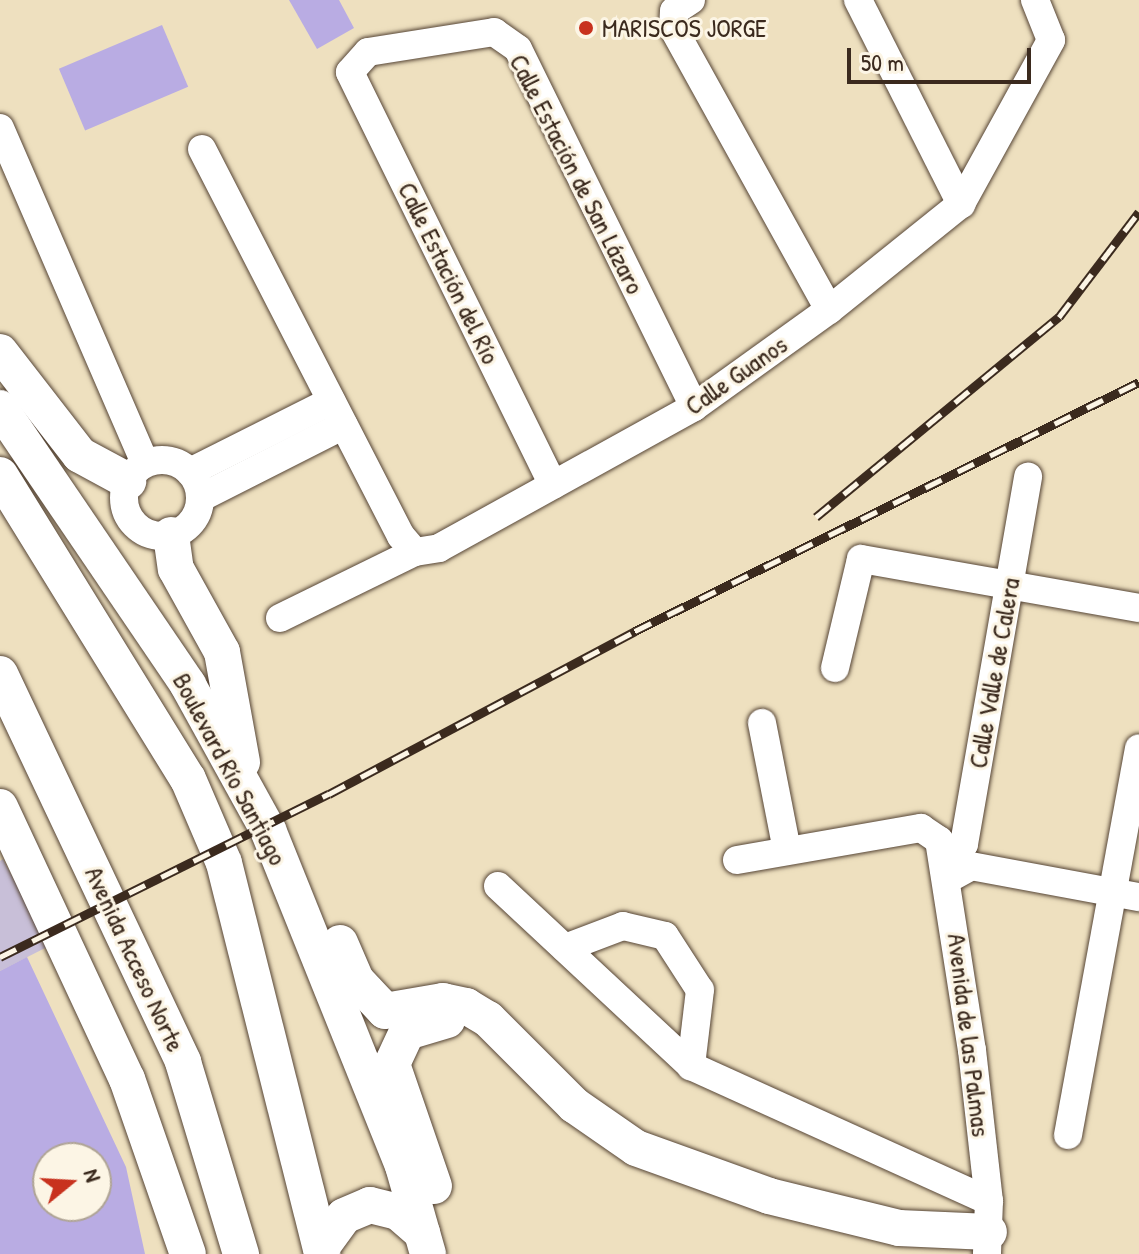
<!DOCTYPE html>
<meta charset="utf-8">
<style>
body{margin:0}
#map{position:relative;width:1139px;height:1254px;overflow:hidden;background:#eee0bf;font-family:"Patrick Hand",sans-serif}
div>[style]{position:absolute}
.industrial>*{inset:0;background:#c8bfd8}
.building>*{inset:0;background:#b9ace3;transform-origin:0 0}
.roads{filter:drop-shadow(0 0 2px #564536) drop-shadow(0 0 2px #564536)}
.minor>*{height:28px;margin:-14px;padding:0 14px;transform-origin:14px;border-radius:14px;background:#fff}
.minor>.ring{margin:-14px;padding:0;box-sizing:content-box;background:none;border:28px solid #fff;border-radius:50%}
.major>*{height:36px;margin:-18px;padding:0 18px;transform-origin:18px;border-radius:18px;background:#fff}
.rail>*{height:9px;margin-top:-4.5px;transform-origin:0;background:repeating-linear-gradient(90deg,#fcf5e5 0 18px,#3b2a1e 0 36px);box-sizing:border-box;border-block:2px solid #3b2a1e}
.dots>*{width:22px;height:22px;translate:-50% -50%;box-sizing:border-box;border:4px solid #fcf5e5;border-radius:50%}
span{translate:-50% -50%;white-space:nowrap;text-align:center;line-height:1.15;-webkit-text-stroke:6px #fcf5e5;paint-order:stroke}
.poi-label{font-size:26px;color:#3b2a1e}
.left{translate:0 -50%;text-align:left}
.street-label{font-size:26px;color:#3b2a1e}
.north{position:absolute;left:32px;top:1142px;width:80px;height:80px;box-sizing:border-box;background:#fcf5e5;border:2px solid #afa495;border-radius:50%;rotate:72deg;font-size:22px;font-weight:700;line-height:32px;text-align:center;color:#3b2a1e}
.north::after{content:'';display:block;margin:auto;width:28px;height:36px;background:#c8321e;clip-path:polygon(50% 0,100% 100%,50% 72%,0 100%)}
.scale{position:absolute;left:847px;top:48px;width:184px;height:36px;box-sizing:border-box;border:4px solid #3b2a1e;border-top:0;padding-left:10px;font-size:24px;line-height:28px;white-space:nowrap;color:#3b2a1e;-webkit-text-stroke:6px #fcf5e5;paint-order:stroke}
</style>
<div id="map">
<div class="industrial">
<div style="clip-path:polygon(3px 859px,49px 946px,0 971px,0 861px)"></div>
</div>
<div class="building">
<div style="clip-path:polygon(289px 0,339px 0,354px 28px,317px 49px)"></div>
<div style="left:162px;top:25px;width:67px;height:112px;rotate:67deg"></div>
<div style="clip-path:polygon(evenodd,27px 957px,126px 1167px,145px 1254px,0 1254px,0 971px,27px 957px,48px 1158px,96px 1158px,96px 1206px,48px 1206px,48px 1158px)"></div>
</div>
<div class="roads">
<div class="minor">
<div style="left:691px;top:0;width:20px;rotate:147deg"></div>
<div style="left:674px;top:11px;width:17px;rotate:93deg"></div>
<div style="left:673px;top:28px;width:322px;rotate:61deg"></div>
<div style="left:858px;top:0;width:229px;rotate:63.2deg"></div>
<div style="left:0;top:128px;width:365px;rotate:66.6deg"></div>
<div style="left:202px;top:149px;width:435px;rotate:62.8deg"></div>
<div style="left:401px;top:536px;width:21px;rotate:49deg"></div>
<div class="ring" style="left:124px;top:460px;width:48px;height:48px"></div>
<div style="left:190px;top:472px;width:158px;rotate:-26.7deg"></div>
<div style="left:553px;top:485px;width:460px;rotate:-116.2deg"></div>
<div style="left:350px;top:72px;width:27px;rotate:-48deg"></div>
<div style="left:368px;top:52px;width:128px;rotate:-9deg"></div>
<div style="left:494px;top:32px;width:29px;rotate:35deg"></div>
<div style="left:518px;top:49px;width:399px;rotate:63.8deg"></div>
<div style="left:200px;top:498px;width:161px;rotate:-26.9deg"></div>
<div style="left:280px;top:618px;width:150px;rotate:-26.1deg"></div>
<div style="left:415px;top:552px;width:24px;rotate:-9deg"></div>
<div style="left:439px;top:548px;width:291px;rotate:-28.9deg"></div>
<div style="left:694px;top:407px;width:166px;rotate:-35.7deg"></div>
<div style="left:829px;top:310px;width:169px;rotate:-38.8deg"></div>
<div style="left:961px;top:204px;width:187px;rotate:-61.2deg"></div>
<div style="left:1051px;top:40px;width:43px;rotate:-111.8deg"></div>
<div style="left:835px;top:668px;width:112px;rotate:-76.6deg"></div>
<div style="left:861px;top:559px;width:282px;rotate:10deg"></div>
<div style="left:762px;top:723px;width:130px;rotate:78.9deg"></div>
<div style="left:945px;top:859px;width:24px;rotate:-38deg"></div>
<div style="left:964px;top:844px;width:373px;rotate:-80.1deg"></div>
<div style="left:737px;top:860px;width:187px;rotate:-9.9deg"></div>
<div style="left:921px;top:828px;width:22px;rotate:34deg"></div>
<div style="left:939px;top:840px;width:213px;rotate:81.1deg"></div>
<div style="left:972px;top:1050px;width:152px;rotate:83.6deg"></div>
<div style="left:989px;top:1201px;width:53px;rotate:92.2deg"></div>
<div style="left:948px;top:879px;width:26px;rotate:-29deg"></div>
<div style="left:971px;top:866px;width:171px;rotate:10.5deg"></div>
<div style="left:498px;top:886px;width:264px;rotate:43deg"></div>
<div style="left:691px;top:1066px;width:327px;rotate:24.4deg"></div>
<div style="left:565px;top:948px;width:62px;rotate:-20.8deg"></div>
<div style="left:623px;top:926px;width:43px;rotate:13.4deg"></div>
<div style="left:665px;top:936px;width:64px;rotate:57.1deg"></div>
<div style="left:700px;top:990px;width:77px;rotate:96.8deg"></div>
<div style="left:1068px;top:1135px;width:393px;rotate:-79.6deg"></div>
</div>
<div class="major">
<div style="left:0;top:352px;width:130px;rotate:52.2deg"></div>
<div style="left:80px;top:455px;width:55px;rotate:28.4deg"></div>
<div style="left:0;top:408px;width:335px;rotate:55.8deg"></div>
<div style="left:188px;top:685px;width:166px;rotate:61.1deg"></div>
<div style="left:268px;top:830px;width:362px;rotate:68.1deg"></div>
<div style="left:403px;top:1166px;width:91px;rotate:74.1deg"></div>
<div style="left:0;top:475px;width:357px;rotate:58.3deg"></div>
<div style="left:188px;top:779px;width:91px;rotate:66.8deg"></div>
<div style="left:224px;top:863px;width:403px;rotate:75.9deg"></div>
<div style="left:171px;top:535px;width:34px;rotate:82deg"></div>
<div style="left:176px;top:569px;width:95px;rotate:61deg"></div>
<div style="left:222px;top:652px;width:112px;rotate:79.7deg"></div>
<div style="left:0;top:674px;width:429px;rotate:64.7deg"></div>
<div style="left:183px;top:1062px;width:201px;rotate:73.2deg"></div>
<div style="left:0;top:807px;width:300px;rotate:65deg"></div>
<div style="left:127px;top:1079px;width:185px;rotate:70.8deg"></div>
<div style="left:340px;top:943px;width:40px;rotate:66.6deg"></div>
<div style="left:356px;top:980px;width:42px;rotate:46.9deg"></div>
<div style="left:385px;top:1011px;width:59px;rotate:-9.8deg"></div>
<div style="left:443px;top:1001px;width:24px;rotate:12deg"></div>
<div style="left:466px;top:1006px;width:26px;rotate:31deg"></div>
<div style="left:488px;top:1019px;width:122px;rotate:45deg"></div>
<div style="left:574px;top:1105px;width:75px;rotate:34.7deg"></div>
<div style="left:636px;top:1148px;width:141px;rotate:19.8deg"></div>
<div style="left:769px;top:1196px;width:134px;rotate:13.8deg"></div>
<div style="left:899px;top:1228px;width:90px;rotate:2.5deg"></div>
<div style="left:434px;top:1186px;width:129px;rotate:-109deg"></div>
<div style="left:392px;top:1064px;width:35px;rotate:-65deg"></div>
<div style="left:407px;top:1032px;width:42px;rotate:-16.7deg"></div>
<div style="left:321px;top:1248px;width:39px;rotate:-54deg"></div>
<div style="left:344px;top:1216px;width:28px;rotate:-23deg"></div>
<div style="left:370px;top:1205px;width:29px;rotate:14deg"></div>
<div style="left:398px;top:1212px;width:32px;rotate:41deg"></div>
</div>
</div>
<div class="rail">
<div style="left:816px;top:517px;width:315px;rotate:-39.5deg"></div>
<div style="left:1059px;top:317px;width:132px;rotate:-52.7deg"></div>
<div style="left:0;top:957px;width:367px;rotate:-26.4deg"></div>
<div style="left:329px;top:794px;width:347px;rotate:-28deg"></div>
<div style="left:635px;top:631px;width:562px;rotate:-26.29deg"></div>
</div>
<div class="dots">
<div style="left:586px;top:28px;background:#c8321e"></div>
</div>
<div class="poi-label">
<span class="left" style="left:602px;top:28px">MARISCOS JORGE</span>
</div>
<div class="street-label">
<span style="left:577px;top:174px;rotate:63deg">Calle Estación de San Lázaro</span>
<span style="left:449px;top:273px;rotate:64deg">Calle Estación del Río</span>
<span style="left:736px;top:375px;rotate:-35deg">Calle Guanos</span>
<span style="left:994px;top:673px;rotate:-80deg">Calle Valle de Calera</span>
<span style="left:230px;top:769px;rotate:62deg">Boulevard Río Santiago</span>
<span style="left:135px;top:959px;rotate:65deg">Avenida Acceso Norte</span>
<span style="left:969px;top:1035px;rotate:83deg">Avenida de las Palmas</span>
</div>
<div class="north">N</div>
<div class="scale">50 m</div>
</div>
